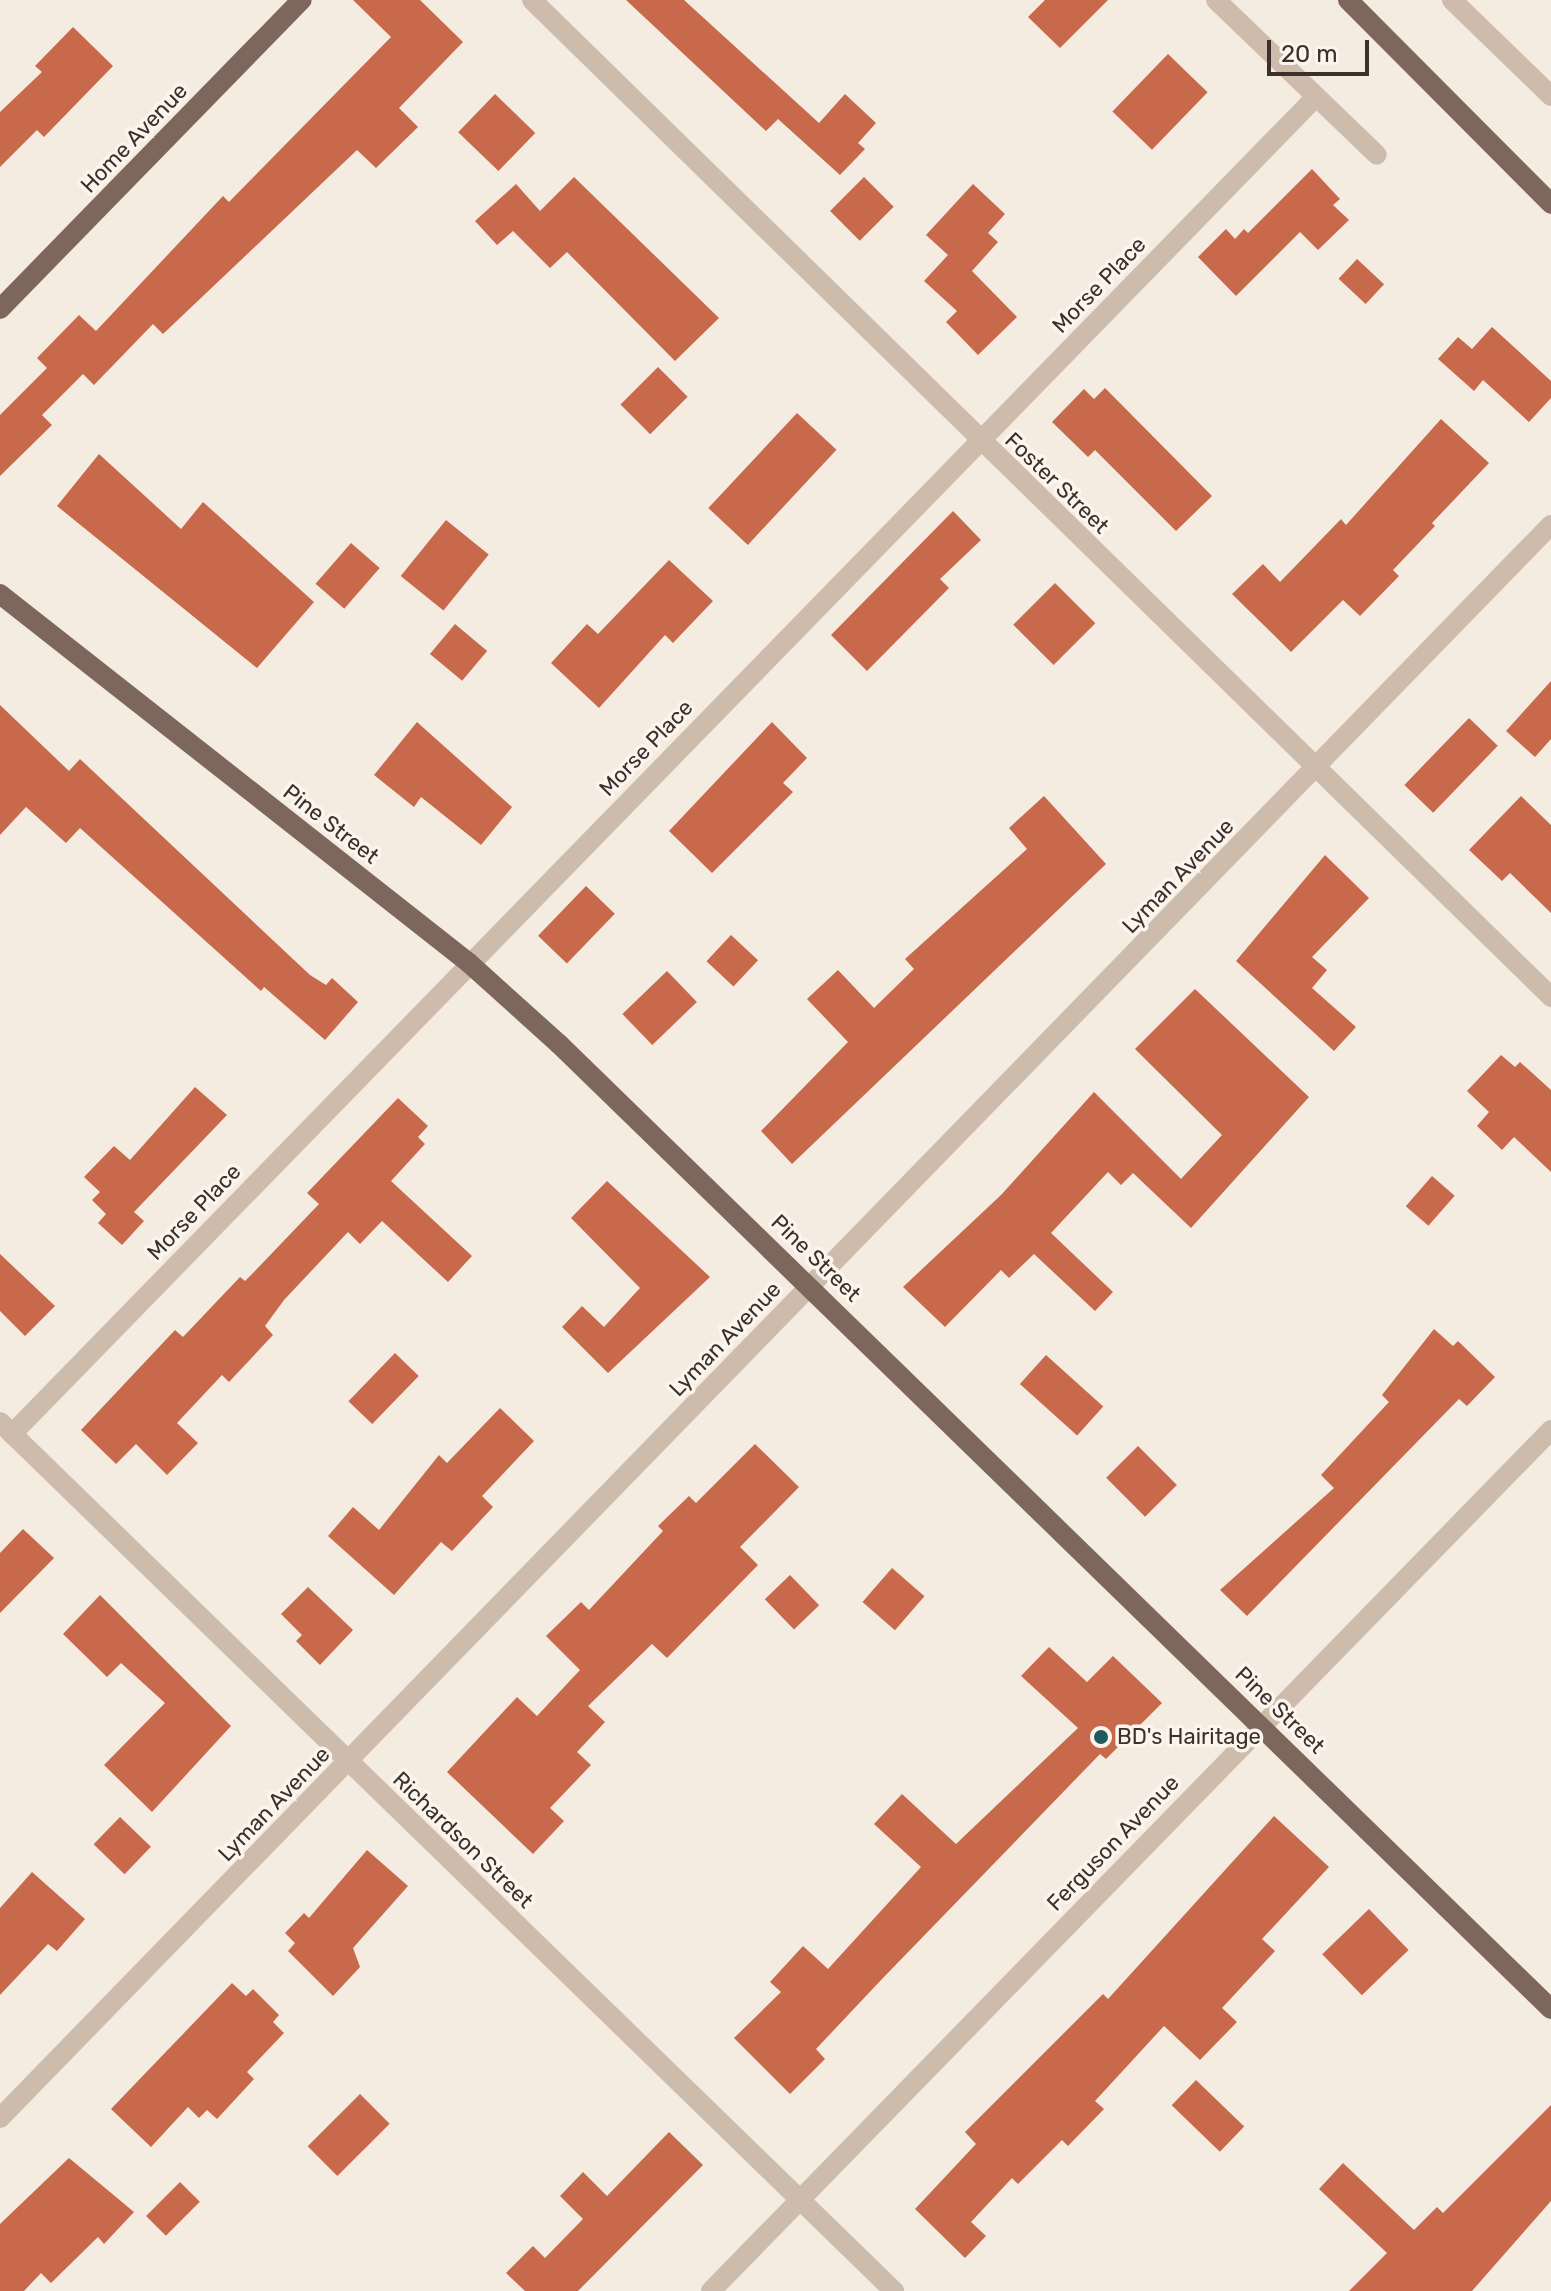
<!DOCTYPE html>
<style>
body{margin:0}
#map{position:relative;width:1551px;height:2291px;overflow:hidden;background:#f4ebe1;font-family:Rubik,sans-serif}
div>[style]{position:absolute}
.building>*{inset:0;background:#c8694b;transform-origin:0 0}
.minor>*{height:20px;margin:-10px;padding:0 10px;transform-origin:10px;border-radius:10px;background:#cdbbac}
.major>*{height:20px;margin:-10px;padding:0 10px;transform-origin:10px;border-radius:10px;background:#7d675c}
.dots>*{width:22px;height:22px;translate:-50% -50%;box-sizing:border-box;border:4px solid #fbf5ee;border-radius:50%}
span{translate:-50% -50%;white-space:nowrap;text-align:center;line-height:1.15;-webkit-text-stroke:7px #fbf5ee;paint-order:stroke}
.street-label{font-size:22px;color:#3b302b}
.poi-label{font-size:22px;color:#3b302b}
.left{translate:0 -50%;text-align:left}
.scale{position:absolute;left:1267px;top:40px;width:102px;height:36px;box-sizing:border-box;border:4px solid #3b302b;border-top:0;padding-left:10px;font-size:24px;line-height:28px;white-space:nowrap;color:#3b302b;-webkit-text-stroke:6px #fbf5ee;paint-order:stroke}
</style>
<div id="map">
<div class="building">
<div style="clip-path:polygon(353px 0,420px 0,463px 42px,399px 108px,418px 127px,376px 168px,357px 150px,163px 334px,153px 324px,94px 385px,83px 374px,42px 415px,52px 425px,0 476px,0 415px,47px 368px,37px 358px,79px 315px,96px 331px,223px 196px,229px 202px,391px 37px)"></div>
<div style="clip-path:polygon(626px 0,684px 0,819px 123px,845px 94px,876px 123px,858px 143px,865px 149px,840px 175px,778px 119px,766px 131px)"></div>
<div style="clip-path:polygon(1045px 0,1108px 0,1060px 48px,1028px 17px)"></div>
<div style="clip-path:polygon(73px 27px,113px 66px,44px 137px,37px 130px,0 167px,0 112px,42px 72px,35px 66px)"></div>
<div style="left:1168px;top:54px;width:55px;height:80px;rotate:44deg"></div>
<div style="left:495px;top:94px;width:56px;height:53px;rotate:44deg"></div>
<div style="clip-path:polygon(1312px 169px,1340px 199px,1333px 205px,1349px 220px,1318px 250px,1300px 232px,1236px 296px,1198px 257px,1226px 229px,1235px 239px,1244px 229px,1248px 233px)"></div>
<div style="clip-path:polygon(574px 177px,719px 318px,675px 361px,567px 252px,550px 268px,513px 231px,497px 245px,475px 221px,516px 184px,540px 211px)"></div>
<div style="left:864px;top:177px;width:42px;height:48px;rotate:45deg"></div>
<div style="clip-path:polygon(973px 184px,1005px 214px,988px 233px,998px 242px,972px 271px,1017px 317px,978px 355px,946px 322px,957px 311px,924px 281px,948px 255px,926px 235px)"></div>
<div style="left:1357px;top:259px;width:37px;height:27px;rotate:43deg"></div>
<div style="clip-path:polygon(1492px 327px,1551px 381px,1551px 398px,1529px 422px,1483px 380px,1474px 391px,1438px 359px,1458px 337px,1472px 349px)"></div>
<div style="left:658px;top:367px;width:42px;height:53px;rotate:45deg"></div>
<div style="clip-path:polygon(1105px 388px,1212px 496px,1176px 531px,1095px 450px,1088px 457px,1052px 422px,1084px 389px,1094px 399px)"></div>
<div style="left:797px;top:413px;width:54px;height:130px;rotate:43deg"></div>
<div style="clip-path:polygon(1441px 419px,1489px 463px,1432px 523px,1435px 526px,1393px 570px,1399px 576px,1360px 616px,1343px 600px,1291px 652px,1232px 594px,1263px 564px,1280px 582px,1341px 519px,1346px 525px)"></div>
<div style="clip-path:polygon(99px 454px,181px 529px,203px 502px,314px 602px,257px 668px,57px 506px)"></div>
<div style="clip-path:polygon(953px 511px,981px 540px,940px 579px,949px 588px,867px 671px,831px 635px)"></div>
<div style="left:446px;top:520px;width:55px;height:72px;rotate:39deg"></div>
<div style="left:351px;top:543px;width:38px;height:54px;rotate:41deg"></div>
<div style="clip-path:polygon(669px 560px,713px 601px,673px 643px,665px 635px,599px 708px,551px 663px,587px 624px,598px 634px)"></div>
<div style="left:1055px;top:583px;width:57px;height:59px;rotate:45deg"></div>
<div style="left:455px;top:624px;width:42px;height:39px;rotate:40deg"></div>
<div style="clip-path:polygon(1551px 681px,1551px 739px,1535px 757px,1506px 731px)"></div>
<div style="clip-path:polygon(0 705px,69px 771px,80px 759px,310px 975px,326px 985px,332px 978px,358px 1002px,325px 1040px,264px 987px,261px 991px,80px 828px,66px 843px,26px 807px,0 835px)"></div>
<div style="left:1469px;top:718px;width:40px;height:93px;rotate:44deg"></div>
<div style="clip-path:polygon(417px 722px,512px 807px,481px 845px,421px 797px,414px 807px,374px 775px)"></div>
<div style="clip-path:polygon(772px 722px,807px 758px,783px 783px,793px 792px,712px 873px,669px 831px)"></div>
<div style="clip-path:polygon(1044px 796px,1106px 864px,792px 1164px,761px 1131px,848px 1042px,807px 999px,838px 970px,874px 1008px,914px 969px,905px 959px,1027px 849px,1009px 828px)"></div>
<div style="clip-path:polygon(1521px 796px,1551px 825px,1551px 913px,1510px 873px,1502px 881px,1469px 850px)"></div>
<div style="clip-path:polygon(1325px 855px,1369px 898px,1312px 957px,1327px 970px,1312px 988px,1356px 1027px,1334px 1051px,1236px 961px)"></div>
<div style="left:586px;top:886px;width:40px;height:69px;rotate:44deg"></div>
<div style="left:731px;top:935px;width:37px;height:36px;rotate:43deg"></div>
<div style="left:667px;top:971px;width:43px;height:62px;rotate:46deg"></div>
<div style="clip-path:polygon(1195px 989px,1309px 1097px,1191px 1228px,1133px 1173px,1121px 1185px,1108px 1172px,1051px 1233px,1113px 1292px,1095px 1311px,1034px 1254px,1009px 1278px,1001px 1270px,945px 1327px,903px 1287px,1001px 1195px,1094px 1092px,1181px 1179px,1222px 1135px,1135px 1049px)"></div>
<div style="clip-path:polygon(1501px 1055px,1515px 1067px,1520px 1062px,1551px 1090px,1551px 1172px,1514px 1137px,1502px 1150px,1477px 1126px,1489px 1112px,1467px 1091px)"></div>
<div style="clip-path:polygon(195px 1087px,227px 1115px,134px 1212px,144px 1221px,122px 1245px,98px 1223px,106px 1214px,92px 1200px,100px 1192px,84px 1177px,114px 1146px,130px 1160px)"></div>
<div style="clip-path:polygon(398px 1098px,428px 1126px,418px 1137px,425px 1144px,391px 1181px,472px 1256px,448px 1282px,382px 1221px,360px 1244px,348px 1232px,284px 1300px,265px 1326px,273px 1335px,229px 1382px,222px 1375px,177px 1423px,198px 1443px,167px 1475px,136px 1444px,116px 1464px,81px 1430px,175px 1330px,183px 1337px,240px 1277px,245px 1281px,254px 1272px,319px 1204px,307px 1193px)"></div>
<div style="left:1432px;top:1176px;width:30px;height:40px;rotate:41deg"></div>
<div style="clip-path:polygon(607px 1181px,710px 1277px,608px 1373px,562px 1327px,582px 1306px,604px 1327px,640px 1288px,571px 1218px)"></div>
<div style="clip-path:polygon(0 1254px,55px 1306px,25px 1336px,0 1311px)"></div>
<div style="clip-path:polygon(1434px 1329px,1453px 1346px,1458px 1341px,1495px 1377px,1467px 1406px,1459px 1399px,1247px 1616px,1220px 1590px,1334px 1488px,1321px 1475px,1389px 1402px,1382px 1395px)"></div>
<div style="left:395px;top:1353px;width:33px;height:67px;rotate:44deg"></div>
<div style="left:1046px;top:1355px;width:77px;height:39px;rotate:42deg"></div>
<div style="clip-path:polygon(500px 1408px,534px 1441px,482px 1496px,493px 1507px,452px 1551px,441px 1542px,394px 1595px,328px 1536px,353px 1507px,379px 1530px,439px 1455px,447px 1463px)"></div>
<div style="clip-path:polygon(755px 1444px,799px 1487px,740px 1547px,758px 1565px,667px 1658px,652px 1644px,588px 1706px,605px 1722px,577px 1752px,591px 1765px,550px 1808px,564px 1821px,533px 1854px,447px 1772px,517px 1697px,537px 1716px,580px 1670px,546px 1636px,581px 1602px,589px 1610px,663px 1531px,658px 1526px,689px 1496px,696px 1503px)"></div>
<div style="left:1138px;top:1446px;width:55px;height:45px;rotate:45deg"></div>
<div style="clip-path:polygon(23px 1529px,54px 1558px,0 1613px,0 1553px)"></div>
<div style="left:892px;top:1568px;width:43px;height:45px;rotate:41deg"></div>
<div style="left:790px;top:1575px;width:42px;height:35px;rotate:46deg"></div>
<div style="clip-path:polygon(308px 1587px,353px 1630px,320px 1665px,296px 1641px,302px 1635px,281px 1614px)"></div>
<div style="clip-path:polygon(100px 1595px,231px 1726px,152px 1812px,104px 1765px,165px 1703px,121px 1663px,107px 1677px,63px 1634px)"></div>
<div style="clip-path:polygon(1049px 1647px,1087px 1682px,1113px 1656px,1162px 1703px,1106px 1759px,1100px 1754px,882px 1979px,816px 2049px,825px 2059px,790px 2094px,734px 2038px,781px 1992px,770px 1982px,803px 1946px,828px 1969px,921px 1867px,874px 1824px,902px 1794px,956px 1844px,1078px 1728px,1021px 1676px)"></div>
<div style="clip-path:polygon(1274px 1816px,1329px 1867px,1262px 1939px,1275px 1951px,1222px 2008px,1237px 2022px,1200px 2060px,1164px 2026px,1095px 2101px,1104px 2109px,1068px 2146px,1062px 2140px,1018px 2184px,1012px 2178px,971px 2222px,986px 2236px,965px 2258px,915px 2209px,976px 2144px,965px 2132px,1103px 1994px,1108px 1999px)"></div>
<div style="left:120px;top:1817px;width:43px;height:38px;rotate:44deg"></div>
<div style="clip-path:polygon(367px 1850px,408px 1886px,353px 1948px,360px 1967px,333px 1996px,288px 1951px,295px 1943px,285px 1933px,304px 1913px,309px 1918px)"></div>
<div style="clip-path:polygon(32px 1872px,85px 1919px,57px 1951px,48px 1944px,0 1995px,0 1908px)"></div>
<div style="left:1369px;top:1909px;width:57px;height:65px;rotate:46deg"></div>
<div style="clip-path:polygon(232px 1983px,246px 1996px,253px 1989px,279px 2015px,273px 2022px,284px 2033px,247px 2072px,254px 2079px,217px 2119px,207px 2110px,199px 2118px,188px 2107px,151px 2147px,111px 2109px)"></div>
<div style="left:1196px;top:2080px;width:67px;height:35px;rotate:44deg"></div>
<div style="left:360px;top:2094px;width:42px;height:74px;rotate:45deg"></div>
<div style="clip-path:polygon(1551px 2105px,1551px 2201px,1472px 2291px,1349px 2291px,1387px 2253px,1319px 2189px,1343px 2163px,1414px 2230px,1437px 2207px,1443px 2213px)"></div>
<div style="clip-path:polygon(669px 2132px,703px 2165px,578px 2291px,525px 2291px,506px 2273px,533px 2246px,545px 2258px,583px 2219px,560px 2196px,583px 2172px,607px 2196px)"></div>
<div style="clip-path:polygon(69px 2158px,134px 2212px,104px 2244px,98px 2237px,51px 2283px,41px 2273px,24px 2291px,0 2291px,0 2224px)"></div>
<div style="left:180px;top:2182px;width:28px;height:48px;rotate:45deg"></div>
</div>
<div class="minor">
<div style="left:532px;top:0;width:1426px;rotate:44.37deg"></div>
<div style="left:1216px;top:0;width:223px;rotate:43.9deg"></div>
<div style="left:1452px;top:0;width:138px;rotate:44.1deg"></div>
<div style="left:0;top:1422px;width:1247px;rotate:44.19deg"></div>
<div style="left:12px;top:1434px;width:1868px;rotate:-45.72deg"></div>
<div style="left:0;top:2118px;width:2223px;rotate:-45.77deg"></div>
<div style="left:711px;top:2291px;width:1203px;rotate:-45.71deg"></div>
</div>
<div class="major">
<div style="left:1348px;top:0;width:288px;rotate:45.1deg"></div>
<div style="left:0;top:309px;width:432px;rotate:-45.7deg"></div>
<div style="left:0;top:594px;width:597px;rotate:38.19deg"></div>
<div style="left:469px;top:963px;width:121px;rotate:42deg"></div>
<div style="left:559px;top:1044px;width:1384px;rotate:44.21deg"></div>
</div>
<div class="dots">
<div style="left:1101px;top:1737px;background:#1f5a5e"></div>
</div>
<div class="street-label">
<span style="left:134px;top:138px;rotate:-46deg">Home Avenue</span>
<span style="left:1099px;top:285px;rotate:-46deg">Morse Place</span>
<span style="left:1057px;top:483px;rotate:44deg">Foster Street</span>
<span style="left:646px;top:748px;rotate:-46deg">Morse Place</span>
<span style="left:331px;top:824px;rotate:38deg">Pine Street</span>
<span style="left:1178px;top:876px;rotate:-46deg">Lyman Avenue</span>
<span style="left:194px;top:1212px;rotate:-46deg">Morse Place</span>
<span style="left:816px;top:1258px;rotate:44deg">Pine Street</span>
<span style="left:725px;top:1339px;rotate:-46deg">Lyman Avenue</span>
<span style="left:1280px;top:1710px;rotate:44deg">Pine Street</span>
<span style="left:274px;top:1804px;rotate:-46deg">Lyman Avenue</span>
<span style="left:463px;top:1840px;rotate:44deg">Richardson Street</span>
<span style="left:1113px;top:1843px;rotate:-46deg">Ferguson Avenue</span>
</div>
<div class="poi-label">
<span class="left" style="left:1117px;top:1737px">BD's Hairitage</span>
</div>
<div class="scale">20 m</div>
</div>
